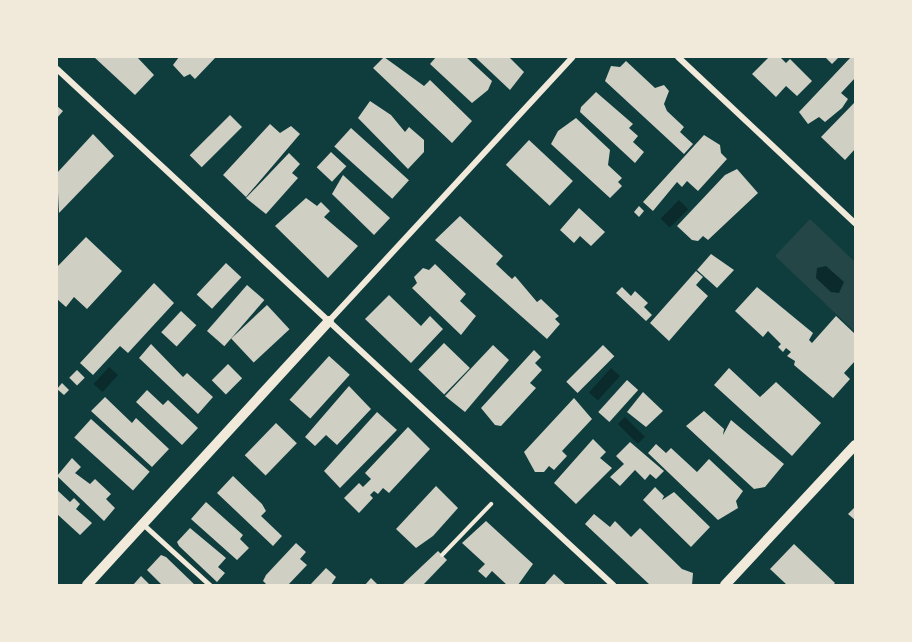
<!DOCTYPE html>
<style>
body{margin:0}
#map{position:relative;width:912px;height:642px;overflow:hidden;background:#0f3d3e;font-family:"Varela Round",sans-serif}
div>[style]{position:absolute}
.green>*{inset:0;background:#244646}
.water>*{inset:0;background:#0a2a2b;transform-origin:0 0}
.building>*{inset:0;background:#cfcfc3;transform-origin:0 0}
.path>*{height:4px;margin:-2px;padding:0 2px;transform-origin:2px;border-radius:2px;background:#f1e9da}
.service>*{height:4.5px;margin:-2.25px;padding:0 2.25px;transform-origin:2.25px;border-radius:2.25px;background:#f1e9da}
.minor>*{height:6px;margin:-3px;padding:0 3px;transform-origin:3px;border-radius:3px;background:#f1e9da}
.tertiary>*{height:10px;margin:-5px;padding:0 5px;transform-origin:5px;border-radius:5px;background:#f1e9da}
span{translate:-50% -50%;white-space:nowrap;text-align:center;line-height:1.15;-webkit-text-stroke:4.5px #f1e9da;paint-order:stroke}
.frame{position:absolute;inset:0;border:58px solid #f1e9da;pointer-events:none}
</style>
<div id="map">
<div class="green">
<div style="clip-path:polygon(810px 219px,855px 262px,855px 332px,775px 256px)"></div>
</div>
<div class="water">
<div style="left:679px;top:200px;width:13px;height:26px;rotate:45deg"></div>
<div style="clip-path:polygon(826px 266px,844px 282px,839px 293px,831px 292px,816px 278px,817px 268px)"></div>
<div style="left:109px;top:367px;width:12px;height:23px;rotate:42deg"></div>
<div style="left:611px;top:368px;width:12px;height:33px;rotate:42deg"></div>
<div style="left:625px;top:417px;width:28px;height:10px;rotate:45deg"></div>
</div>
<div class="building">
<div style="clip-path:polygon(94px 57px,137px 57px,154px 75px,135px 95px)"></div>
<div style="clip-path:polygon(179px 57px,216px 57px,195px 79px,190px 74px,184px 77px,173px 65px)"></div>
<div style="clip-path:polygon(384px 57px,424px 86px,430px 80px,472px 121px,452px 143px,373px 68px)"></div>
<div style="clip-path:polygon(436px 57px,466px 57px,492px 81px,488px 90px,472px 103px,430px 64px)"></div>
<div style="clip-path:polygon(475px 57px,509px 57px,524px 72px,510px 90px)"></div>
<div style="clip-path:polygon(769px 57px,780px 57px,786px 63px,790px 59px,812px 81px,797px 96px,786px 86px,776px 97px,752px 74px)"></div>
<div style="clip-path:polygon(825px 57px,839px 57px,832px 64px)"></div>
<div style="clip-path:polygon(851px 57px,855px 57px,855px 78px,841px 93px,848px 99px,842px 108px,825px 122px,819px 117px,808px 124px,799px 112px)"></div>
<div style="clip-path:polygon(626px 61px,655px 88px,664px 85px,669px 91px,664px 104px,667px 111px,684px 127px,680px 132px,693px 144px,684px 154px,605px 81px,611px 66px,620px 67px)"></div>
<div style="clip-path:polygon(596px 92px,633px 124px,629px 128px,638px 136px,633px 142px,644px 152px,635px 163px,580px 112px,581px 107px)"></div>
<div style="clip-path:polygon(370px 101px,391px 115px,405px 132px,409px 127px,424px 140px,424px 152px,408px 169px,358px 118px)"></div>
<div style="clip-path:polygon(855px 102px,855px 149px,845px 160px,821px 137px)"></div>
<div style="clip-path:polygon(57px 106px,63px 111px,57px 118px)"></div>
<div style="left:230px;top:115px;width:17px;height:57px;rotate:45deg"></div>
<div style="clip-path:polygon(576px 118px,610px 150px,608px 165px,622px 178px,618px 182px,622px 186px,610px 198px,551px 144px,558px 131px)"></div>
<div style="clip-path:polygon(270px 124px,280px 133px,291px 126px,300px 134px,246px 197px,223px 175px)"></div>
<div style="left:351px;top:128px;width:78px;height:25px;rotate:42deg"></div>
<div style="clip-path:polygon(93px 134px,114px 156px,59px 213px,57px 173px)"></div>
<div style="clip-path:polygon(704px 135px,720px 145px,721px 153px,727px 159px,698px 191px,687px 181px,682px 187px,677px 182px,653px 211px,643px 202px)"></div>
<div style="left:529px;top:140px;width:60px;height:34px;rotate:43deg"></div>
<div style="left:331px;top:152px;width:21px;height:21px;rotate:43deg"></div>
<div style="clip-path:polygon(289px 153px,300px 164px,292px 173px,298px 178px,266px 214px,246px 198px)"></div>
<div style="clip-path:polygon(737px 169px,758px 193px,708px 240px,703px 236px,698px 241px,692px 240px,677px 226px,725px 175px)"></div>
<div style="clip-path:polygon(343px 175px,390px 218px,374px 235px,332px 194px)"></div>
<div style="clip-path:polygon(306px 198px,317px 206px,321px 202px,330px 211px,324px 217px,358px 246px,328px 278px,275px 226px)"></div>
<div style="clip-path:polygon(639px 206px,644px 211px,639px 217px,634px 212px)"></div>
<div style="clip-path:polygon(579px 208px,605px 232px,591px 246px,580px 236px,574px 243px,560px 230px)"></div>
<div style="clip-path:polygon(460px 216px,503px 256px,496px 264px,512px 279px,515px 276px,537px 302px,541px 299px,559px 316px,555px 319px,560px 324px,547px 339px,435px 240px)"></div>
<div style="clip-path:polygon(86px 237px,122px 271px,87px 309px,74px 297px,66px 307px,57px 299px,57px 267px)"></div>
<div style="clip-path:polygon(711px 254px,734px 270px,717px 288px,697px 270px)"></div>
<div style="left:226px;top:263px;width:21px;height:43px;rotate:43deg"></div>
<div style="clip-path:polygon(435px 264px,466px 294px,460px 301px,476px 316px,461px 335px,412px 288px,417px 283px,414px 277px,423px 268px,429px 270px)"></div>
<div style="clip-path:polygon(696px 271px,703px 277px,696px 285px,708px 296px,669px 341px,650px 323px)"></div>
<div style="clip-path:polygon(154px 283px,174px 303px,128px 353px,120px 346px,93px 375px,80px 363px)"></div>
<div style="left:247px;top:285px;width:23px;height:61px;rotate:41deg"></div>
<div style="clip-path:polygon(622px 287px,631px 296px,635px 291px,648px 303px,644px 307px,652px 315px,646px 321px,616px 293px)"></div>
<div style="clip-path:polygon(757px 287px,813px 333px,809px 340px,812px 343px,836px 316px,855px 334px,855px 361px,844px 373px,850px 379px,833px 398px,794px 365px,795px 361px,787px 356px,791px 352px,786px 348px,783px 352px,778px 347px,781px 344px,768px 331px,763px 337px,735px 311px)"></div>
<div style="clip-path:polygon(389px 295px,421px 326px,430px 316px,443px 329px,411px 363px,365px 319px)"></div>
<div style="left:267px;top:305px;width:33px;height:49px;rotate:47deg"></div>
<div style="left:181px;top:311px;width:21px;height:29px;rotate:43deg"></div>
<div style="left:444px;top:343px;width:36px;height:37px;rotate:44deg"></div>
<div style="clip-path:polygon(151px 344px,183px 377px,187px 373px,213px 397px,198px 414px,139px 358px)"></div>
<div style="clip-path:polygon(493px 345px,509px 360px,465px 412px,445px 396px)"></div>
<div style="left:603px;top:345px;width:16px;height:52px;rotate:45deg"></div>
<div style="clip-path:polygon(534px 350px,541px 357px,535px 363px,542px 370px,530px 383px,536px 388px,501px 426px,495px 425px,481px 408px)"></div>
<div style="left:329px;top:356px;width:28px;height:59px;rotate:42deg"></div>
<div style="left:228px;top:364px;width:20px;height:23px;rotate:45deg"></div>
<div style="clip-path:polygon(729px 368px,760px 397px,776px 382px,821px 423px,792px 456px,714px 385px)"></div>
<div style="left:77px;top:370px;width:11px;height:11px;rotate:45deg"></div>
<div style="left:627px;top:380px;width:15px;height:43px;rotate:42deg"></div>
<div style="clip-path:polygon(62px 383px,69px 390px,64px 395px,57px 389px)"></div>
<div style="clip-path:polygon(349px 386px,371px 409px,337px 445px,326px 435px,315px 446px,305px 437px)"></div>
<div style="clip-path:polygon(147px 390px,163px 405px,168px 400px,198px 428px,182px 445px,136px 402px)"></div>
<div style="clip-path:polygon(643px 392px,663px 411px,646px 427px,627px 412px)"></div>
<div style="clip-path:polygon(105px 397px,132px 423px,136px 418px,169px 449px,152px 467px,91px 411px)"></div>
<div style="clip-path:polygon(574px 398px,592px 419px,562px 451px,567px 456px,554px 470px,549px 466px,544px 472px,535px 472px,524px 452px)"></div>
<div style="clip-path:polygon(704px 411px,724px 429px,723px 435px,731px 420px,784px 464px,765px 487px,754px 489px,686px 426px)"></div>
<div style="clip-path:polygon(377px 412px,397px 430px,340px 488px,324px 471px)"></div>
<div style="left:91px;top:419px;width:79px;height:25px;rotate:42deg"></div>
<div style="left:276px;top:423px;width:29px;height:45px;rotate:44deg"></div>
<div style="clip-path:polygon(408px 427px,430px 449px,389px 493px,383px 488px,378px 494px,374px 491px,370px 495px,373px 498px,359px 513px,344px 498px,359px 483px,363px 487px,371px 479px,365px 473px)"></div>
<div style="clip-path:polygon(593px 439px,606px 452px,600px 458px,612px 468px,576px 504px,554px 483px)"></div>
<div style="clip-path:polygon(630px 442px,664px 471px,656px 479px,650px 474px,645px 480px,635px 470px,620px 486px,610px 477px,624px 464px,616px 456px)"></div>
<div style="clip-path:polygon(656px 444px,666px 453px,671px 448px,697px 472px,709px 459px,743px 491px,736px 501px,738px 508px,718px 520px,648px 453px)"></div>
<div style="clip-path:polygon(72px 458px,81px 467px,75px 473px,90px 484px,95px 479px,111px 494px,106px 499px,115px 508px,104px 521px,57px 476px)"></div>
<div style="clip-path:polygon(233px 476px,262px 504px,266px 511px,261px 516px,282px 536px,273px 546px,217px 493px)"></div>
<div style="clip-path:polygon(436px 486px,458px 508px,433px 536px,416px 548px,396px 529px)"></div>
<div style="clip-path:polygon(655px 487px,664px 496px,662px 500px,674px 492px,710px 527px,691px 547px,643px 500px)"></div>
<div style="clip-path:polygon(57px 490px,70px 502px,74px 498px,80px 504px,76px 509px,92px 523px,80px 535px,57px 514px)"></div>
<div style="clip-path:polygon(206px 502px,243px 535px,240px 539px,249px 548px,237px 560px,191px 519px)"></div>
<div style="clip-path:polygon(855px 507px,855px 520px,848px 514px)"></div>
<div style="clip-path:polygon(594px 514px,610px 527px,615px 521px,631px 537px,640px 528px,682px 569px,693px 573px,692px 585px,650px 585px,585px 524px)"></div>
<div style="clip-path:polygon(486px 521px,533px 564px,518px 585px,507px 585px,492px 571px,486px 578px,478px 571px,485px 564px,462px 543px)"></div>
<div style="clip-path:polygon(190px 528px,226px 558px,218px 567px,225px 573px,217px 582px,179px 546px,177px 542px)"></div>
<div style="clip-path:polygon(296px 543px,306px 552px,300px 559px,307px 565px,288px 585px,267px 585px,263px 581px,266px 575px)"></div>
<div style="clip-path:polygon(794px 544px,835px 583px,833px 585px,787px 585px,770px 569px)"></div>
<div style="clip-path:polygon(438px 551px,447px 560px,423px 585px,403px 584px)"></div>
<div style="clip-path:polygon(161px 555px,166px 557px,195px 585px,162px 585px,147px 570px)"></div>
<div style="clip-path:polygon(326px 568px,336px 577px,331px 585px,310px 585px)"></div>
<div style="clip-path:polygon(554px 574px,566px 585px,544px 585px)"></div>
<div style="clip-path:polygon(141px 576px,150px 585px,133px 585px)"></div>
<div style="clip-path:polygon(371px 578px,378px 585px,365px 585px)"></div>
</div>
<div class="path">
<div style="left:442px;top:555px;width:71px;rotate:-46.1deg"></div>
</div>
<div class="service">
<div style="left:143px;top:524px;width:91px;rotate:42.3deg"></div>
</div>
<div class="minor">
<div style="left:678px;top:57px;width:243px;rotate:43.2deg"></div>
<div style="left:57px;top:69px;width:759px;rotate:42.86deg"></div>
<div style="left:329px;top:321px;width:359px;rotate:-47.3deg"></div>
</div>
<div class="tertiary">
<div style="left:87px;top:585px;width:358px;rotate:-47.5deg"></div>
<div style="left:725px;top:585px;width:191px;rotate:-47.1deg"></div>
</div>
<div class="frame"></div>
</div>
